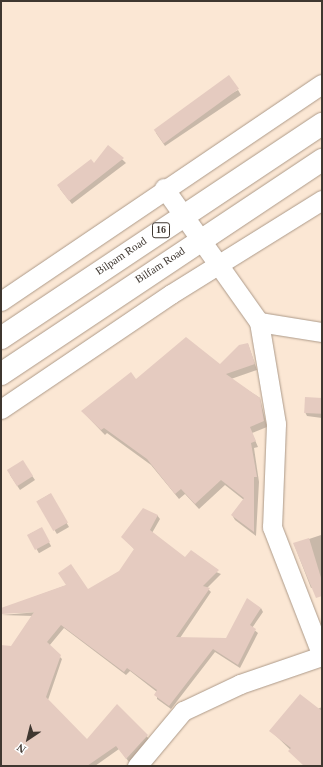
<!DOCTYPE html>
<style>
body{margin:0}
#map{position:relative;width:323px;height:767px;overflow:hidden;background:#fbe7d4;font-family:Georgia,serif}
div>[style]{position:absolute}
.shadow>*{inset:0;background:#0003;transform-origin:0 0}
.building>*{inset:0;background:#e5cbc0;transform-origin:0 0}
.roads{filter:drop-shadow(0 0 1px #ad9a89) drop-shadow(0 0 1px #ad9a89)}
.street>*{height:19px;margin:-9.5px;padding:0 9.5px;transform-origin:9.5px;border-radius:9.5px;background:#fff}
.primary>*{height:22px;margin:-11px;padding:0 11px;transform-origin:11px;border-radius:11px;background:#fff}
span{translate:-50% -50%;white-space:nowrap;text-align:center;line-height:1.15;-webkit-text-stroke:4px #fff;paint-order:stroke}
.shield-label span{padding:1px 3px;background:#fff;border:1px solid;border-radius:3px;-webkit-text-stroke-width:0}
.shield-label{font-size:10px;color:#3f3730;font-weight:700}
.street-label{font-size:11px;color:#3f3730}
.frame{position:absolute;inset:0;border:2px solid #3f3730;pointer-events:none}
.north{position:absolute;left:8px;top:719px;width:40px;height:40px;-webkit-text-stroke:3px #fff;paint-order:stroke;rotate:215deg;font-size:11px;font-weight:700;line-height:16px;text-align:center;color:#3f3730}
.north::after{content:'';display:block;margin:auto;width:14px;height:18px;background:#3f3730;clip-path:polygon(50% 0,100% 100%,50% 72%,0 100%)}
</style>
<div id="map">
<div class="shadow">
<div style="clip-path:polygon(238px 90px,241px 95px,165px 146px,156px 133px)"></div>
<div style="clip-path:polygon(108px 146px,126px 163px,72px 204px,60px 189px,94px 165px)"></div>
<div style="clip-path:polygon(248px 344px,257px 370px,231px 379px,260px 398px,267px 427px,252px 433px,258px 447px,254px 448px,259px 482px,256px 536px,235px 520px,232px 515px,244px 500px,225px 485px,199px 509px,185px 494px,179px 499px,151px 465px,107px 433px,105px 435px,82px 411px,136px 380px,220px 366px)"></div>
<div style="clip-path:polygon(322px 399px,322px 418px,307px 416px,305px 412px)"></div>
<div style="clip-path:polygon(22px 461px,35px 480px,20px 490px,10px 475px)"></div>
<div style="left:50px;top:494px;width:38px;height:14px;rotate:60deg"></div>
<div style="clip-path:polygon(157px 515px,160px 519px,152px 533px,185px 559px,221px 574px,207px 588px,211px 592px,180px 638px,227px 639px,261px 608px,263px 612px,252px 628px,258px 633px,240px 668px,215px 652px,171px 709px,157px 699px,157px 692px,130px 671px,126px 675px,64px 628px,49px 646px,62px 659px,48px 700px,87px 741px,117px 705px,150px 740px,129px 762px,119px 749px,95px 766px,1px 766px,1px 646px,12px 647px,33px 616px,1px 615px,39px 612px,1px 613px,1px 609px,67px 585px,88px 590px,120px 572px,135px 550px,123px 537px)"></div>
<div style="left:41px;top:528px;width:21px;height:14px;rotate:61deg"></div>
<div style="clip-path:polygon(321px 535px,322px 538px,322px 592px,320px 586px,311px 588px,294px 544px)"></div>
<div style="clip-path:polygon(322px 707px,322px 766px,307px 766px,271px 731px)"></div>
</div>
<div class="building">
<div style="left:229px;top:75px;width:17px;height:93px;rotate:54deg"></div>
<div style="clip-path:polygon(108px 145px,124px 158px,69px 201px,57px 185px,91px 159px,94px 163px)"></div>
<div style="clip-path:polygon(186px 337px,220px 364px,239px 345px,248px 343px,255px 364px,226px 374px,260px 398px,264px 421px,250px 427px,256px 441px,251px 443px,257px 477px,254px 477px,254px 532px,231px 515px,244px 498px,221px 480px,195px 504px,181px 489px,175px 494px,147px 459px,104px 428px,101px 430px,81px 411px,131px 372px,136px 379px)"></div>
<div style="left:305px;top:397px;width:17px;height:16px;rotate:3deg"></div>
<div style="left:23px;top:460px;width:19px;height:19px;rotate:58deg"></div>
<div style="left:51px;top:493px;width:34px;height:17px;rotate:60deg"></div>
<div style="clip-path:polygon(143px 508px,158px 515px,150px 530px,185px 557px,191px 550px,219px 570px,203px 586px,210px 588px,176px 637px,226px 638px,247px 598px,261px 608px,250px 625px,256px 629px,238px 665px,213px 649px,169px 706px,154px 695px,157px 690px,127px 668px,124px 672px,61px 625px,47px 642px,61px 655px,46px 697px,87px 739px,117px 704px,148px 735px,126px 759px,116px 746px,87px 766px,1px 766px,1px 645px,11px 646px,34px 612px,1px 614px,1px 608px,66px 585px,58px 573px,71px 564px,88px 589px,119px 571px,134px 549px,121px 537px)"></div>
<div style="left:42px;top:527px;width:17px;height:17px;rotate:62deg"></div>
<div style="clip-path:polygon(309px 538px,322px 581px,322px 596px,316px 598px,293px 543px)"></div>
<div style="clip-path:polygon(300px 694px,322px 711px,322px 766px,304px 766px,288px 751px,291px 748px,269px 731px)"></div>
</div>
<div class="roads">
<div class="street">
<div style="left:164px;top:188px;width:164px;rotate:54.7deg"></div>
<div style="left:259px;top:322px;width:103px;rotate:80.5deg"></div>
<div style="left:276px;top:424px;width:103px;rotate:92.2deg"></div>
<div style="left:272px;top:527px;width:138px;rotate:68.8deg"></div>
<div style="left:1px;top:301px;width:387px;rotate:-34.1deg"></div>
<div style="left:259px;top:322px;width:64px;rotate:9deg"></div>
<div style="left:1px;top:409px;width:205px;rotate:-34.1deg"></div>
<div style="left:171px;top:294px;width:178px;rotate:-31.9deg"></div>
<div style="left:137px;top:766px;width:72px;rotate:-50.1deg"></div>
<div style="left:183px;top:711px;width:63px;rotate:-25.3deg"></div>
<div style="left:240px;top:684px;width:87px;rotate:-18.9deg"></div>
</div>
<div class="primary">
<div style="left:1px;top:338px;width:386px;rotate:-33.7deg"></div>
<div style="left:1px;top:374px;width:386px;rotate:-33.7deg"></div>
</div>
</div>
<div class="shield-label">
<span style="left:161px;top:230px">16</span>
</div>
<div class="street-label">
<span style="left:121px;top:256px;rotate:-34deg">Bilpam Road</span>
<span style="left:160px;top:265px;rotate:-33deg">Bilfam Road</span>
</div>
<div class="frame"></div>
<div class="north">N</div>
</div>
